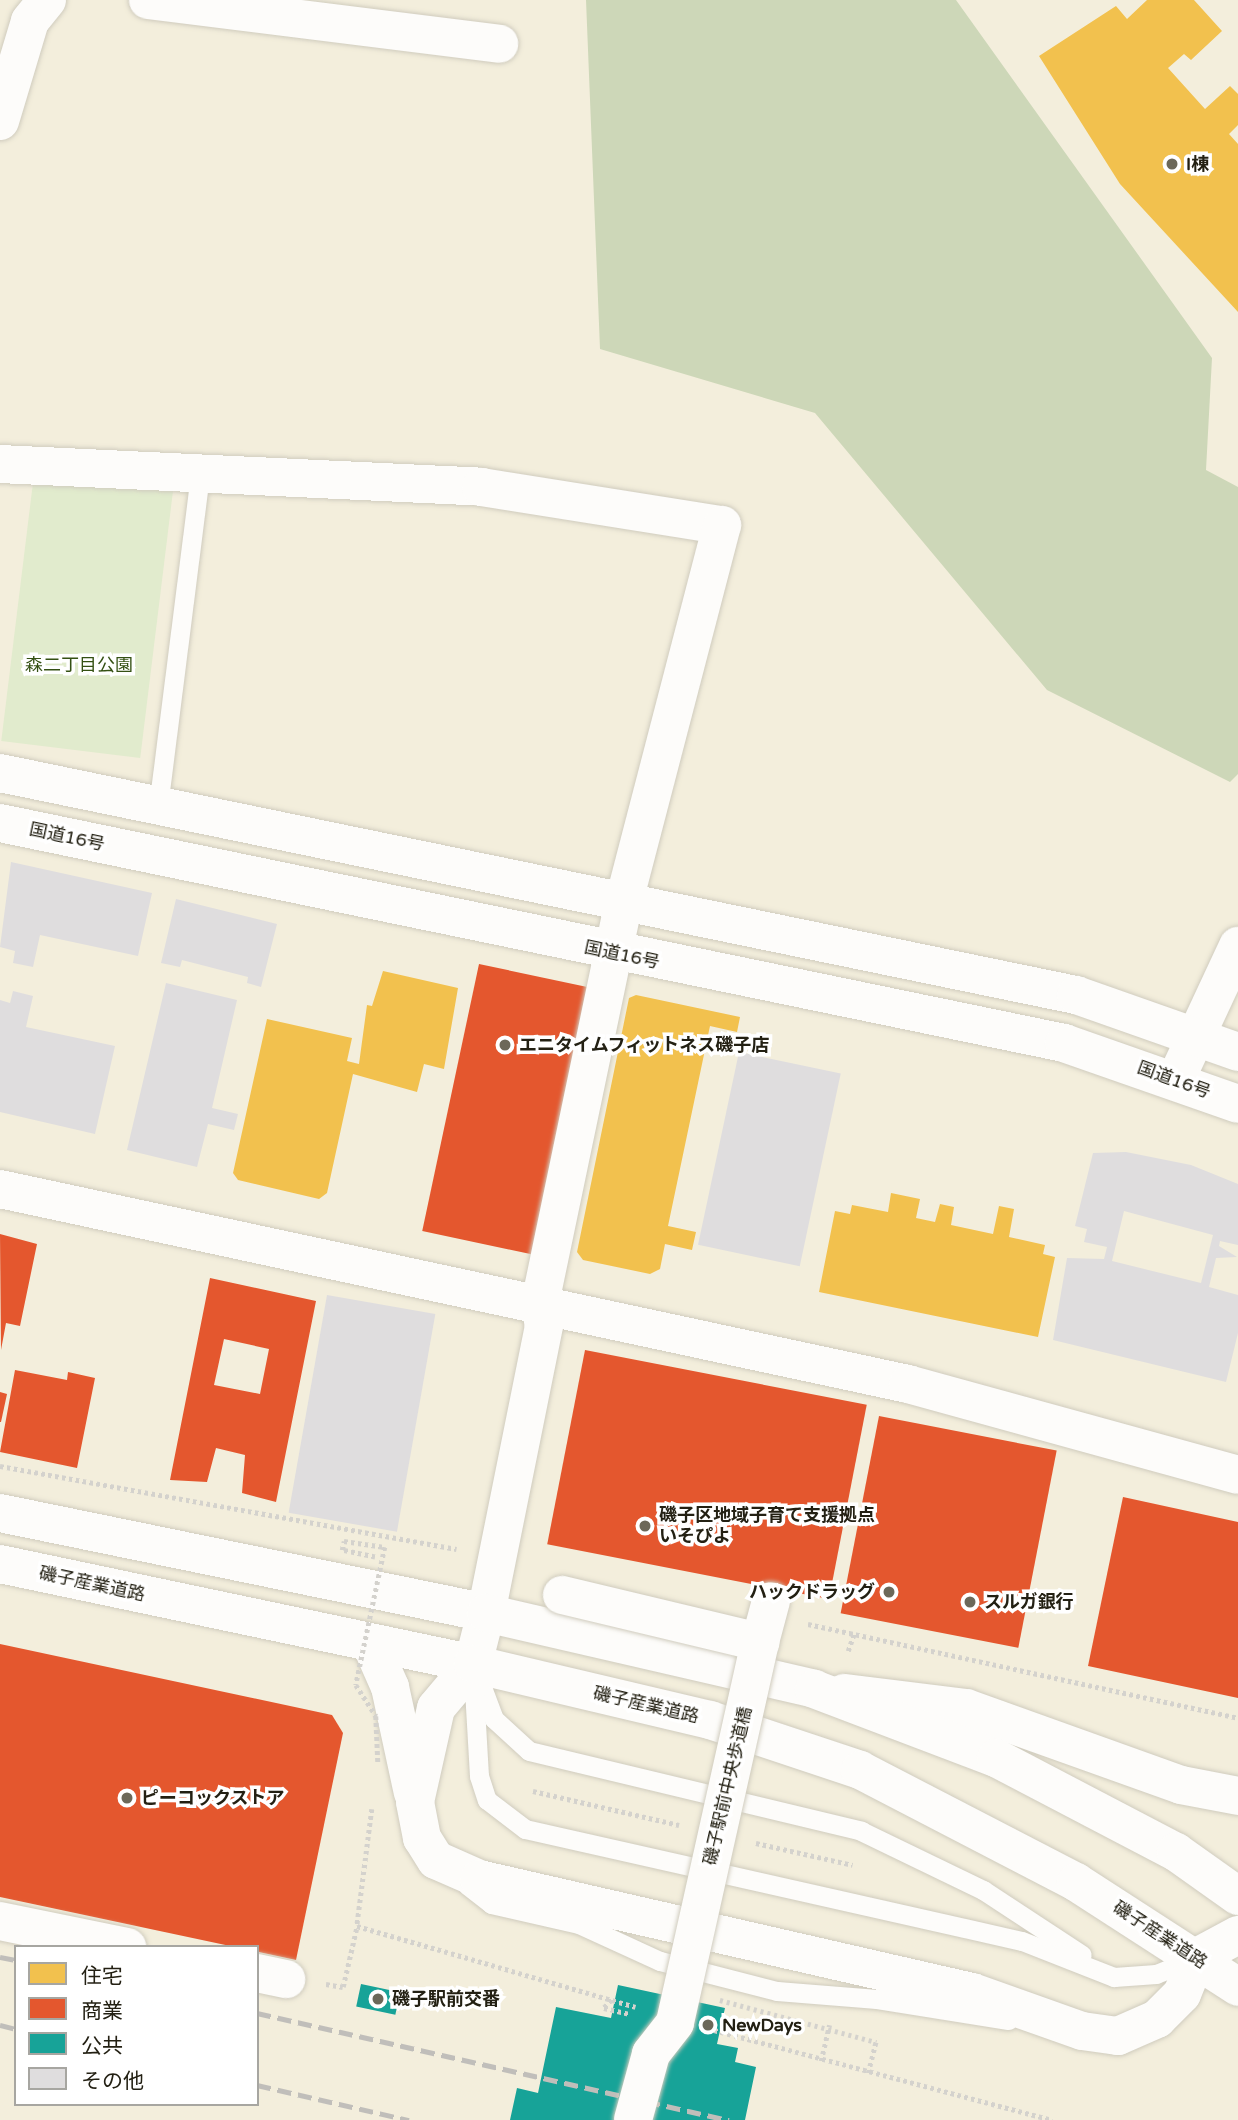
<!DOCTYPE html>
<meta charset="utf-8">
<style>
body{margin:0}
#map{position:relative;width:1238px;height:2120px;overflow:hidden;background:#f3eedc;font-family:"Varela Round","Noto Sans JP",sans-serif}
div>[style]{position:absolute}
.green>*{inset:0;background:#e1ebcd;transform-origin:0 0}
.forest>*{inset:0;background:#cdd7b8}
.homes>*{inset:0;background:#f2c14e}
.shops>*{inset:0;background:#e4572e;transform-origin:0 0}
.public>*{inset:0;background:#17a398;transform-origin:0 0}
.building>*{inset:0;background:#dfddde;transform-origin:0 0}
.path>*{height:4.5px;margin-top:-2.25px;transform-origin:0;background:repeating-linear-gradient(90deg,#d4d2cd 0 3.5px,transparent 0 7px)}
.roads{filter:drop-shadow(0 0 2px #d0ccbe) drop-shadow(0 0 2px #d0ccbe)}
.lane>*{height:19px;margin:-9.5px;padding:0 9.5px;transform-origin:9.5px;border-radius:9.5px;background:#fdfcfa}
.street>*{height:38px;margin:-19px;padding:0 19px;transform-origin:19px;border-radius:19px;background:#fdfcfa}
.secondary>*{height:38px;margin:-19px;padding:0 19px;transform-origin:19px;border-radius:19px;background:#fdfcfa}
.highway>*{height:38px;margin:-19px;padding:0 19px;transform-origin:19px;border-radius:19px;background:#fdfcfa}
.rail>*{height:5px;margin-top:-2.5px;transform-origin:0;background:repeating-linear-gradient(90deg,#c0beba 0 14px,transparent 0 21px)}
.path-bridge>*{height:4.5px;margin-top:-2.25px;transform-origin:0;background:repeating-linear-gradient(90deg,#d4d2cd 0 3.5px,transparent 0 7px)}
.bridges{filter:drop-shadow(0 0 2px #d0ccbe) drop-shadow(0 0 2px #d0ccbe)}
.street-bridge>*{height:38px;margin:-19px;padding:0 19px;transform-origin:19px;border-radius:19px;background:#fdfcfa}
.dots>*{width:19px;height:19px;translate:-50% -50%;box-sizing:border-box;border:4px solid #fff;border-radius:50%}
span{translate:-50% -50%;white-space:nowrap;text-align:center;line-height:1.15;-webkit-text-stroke:7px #fff;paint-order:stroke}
.poi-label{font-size:18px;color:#232013;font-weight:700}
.left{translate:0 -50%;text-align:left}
.right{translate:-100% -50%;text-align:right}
.park-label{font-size:18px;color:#345013}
.street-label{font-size:18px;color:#232013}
.legend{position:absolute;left:14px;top:1945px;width:245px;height:161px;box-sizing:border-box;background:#fff;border:2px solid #a7a6a1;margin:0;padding:9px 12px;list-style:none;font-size:21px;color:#232013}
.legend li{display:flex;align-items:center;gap:14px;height:35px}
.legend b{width:35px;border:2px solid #a7a6a1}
</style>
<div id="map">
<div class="green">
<div style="left:173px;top:491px;width:269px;height:140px;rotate:97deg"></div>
</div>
<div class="forest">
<div style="clip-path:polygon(586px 0,956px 0,1212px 358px,1206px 470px,1238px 487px,1238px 774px,1230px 782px,1047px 690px,815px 413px,600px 349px)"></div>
</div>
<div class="homes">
<div style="clip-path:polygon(1147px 0,1194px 0,1222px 31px,1191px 60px,1184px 54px,1168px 68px,1205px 109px,1230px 86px,1238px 94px,1238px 125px,1229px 134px,1238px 144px,1238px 312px,1120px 184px,1039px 56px,1116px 6px,1127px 19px)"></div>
<div style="clip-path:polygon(383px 971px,458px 988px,444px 1069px,424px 1064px,417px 1092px,353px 1074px,327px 1193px,319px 1199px,238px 1180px,233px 1173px,267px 1019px,352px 1038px,347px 1061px,359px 1064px,367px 1005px,372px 1006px)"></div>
<div style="clip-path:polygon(636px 995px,740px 1017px,737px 1032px,710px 1026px,668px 1226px,696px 1232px,692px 1250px,665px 1244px,660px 1269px,650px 1274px,583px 1260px,577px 1252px,629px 998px)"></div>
<div style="clip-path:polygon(891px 1193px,920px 1199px,916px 1218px,935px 1222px,940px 1204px,954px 1207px,951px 1225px,993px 1234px,999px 1206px,1014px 1209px,1009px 1237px,1045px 1245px,1043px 1254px,1055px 1257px,1038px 1337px,819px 1292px,835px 1211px,850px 1214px,852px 1205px,888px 1212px)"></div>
</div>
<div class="shops">
<div style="left:479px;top:964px;width:113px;height:273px;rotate:12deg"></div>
<div style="clip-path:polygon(0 1234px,37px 1244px,20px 1326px,6px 1323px,1px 1350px)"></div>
<div style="clip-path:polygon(evenodd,210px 1278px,316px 1301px,276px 1502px,242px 1493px,245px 1455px,216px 1448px,207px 1482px,170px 1480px,210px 1278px,224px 1339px,269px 1349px,260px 1394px,214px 1385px,224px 1339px)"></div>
<div style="left:585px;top:1350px;width:287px;height:198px;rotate:11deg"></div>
<div style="clip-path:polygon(15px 1370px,67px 1380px,68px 1372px,95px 1378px,77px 1468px,0 1452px)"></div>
<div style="clip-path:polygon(0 1392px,7px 1394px,1px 1422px,0 1422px)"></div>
<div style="left:879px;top:1416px;width:181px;height:201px;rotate:11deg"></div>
<div style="clip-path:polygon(1123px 1497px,1238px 1522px,1238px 1698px,1088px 1666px)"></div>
<div style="clip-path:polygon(0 1644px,332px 1715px,343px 1733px,296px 1960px,0 1897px)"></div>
</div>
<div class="public">
<div style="left:361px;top:1984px;width:40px;height:23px;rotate:12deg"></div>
<div style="clip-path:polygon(618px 1985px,725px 2008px,717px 2044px,738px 2048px,735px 2062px,756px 2067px,745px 2120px,510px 2120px,517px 2088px,538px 2093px,556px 2007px,611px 2018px)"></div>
</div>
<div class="building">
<div style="clip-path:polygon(11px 862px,152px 893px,138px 956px,40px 935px,33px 967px,13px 963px,15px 951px,0 947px)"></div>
<div style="clip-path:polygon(176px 899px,277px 924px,261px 987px,247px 983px,248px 977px,182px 960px,180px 967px,161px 963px)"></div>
<div style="clip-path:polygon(166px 983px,237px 1000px,212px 1108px,238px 1114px,234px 1130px,208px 1124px,197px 1167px,127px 1150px)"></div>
<div style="clip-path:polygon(13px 991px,33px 996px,26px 1027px,115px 1046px,95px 1134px,0 1112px,0 1000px,10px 1003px)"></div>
<div style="left:739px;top:1052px;width:104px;height:197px;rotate:12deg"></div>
<div style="clip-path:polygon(evenodd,1126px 1152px,1191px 1165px,1238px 1184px,1238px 1245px,1220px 1241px,1219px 1246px,1237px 1257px,1216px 1258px,1209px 1287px,1238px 1295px,1238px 1333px,1226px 1382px,1053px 1340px,1067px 1258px,1104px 1259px,1107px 1247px,1084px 1242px,1087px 1229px,1075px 1226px,1093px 1153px,1126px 1152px,1124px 1211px,1213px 1235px,1201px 1283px,1112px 1261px,1124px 1211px)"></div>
<div style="left:327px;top:1295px;width:110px;height:221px;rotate:10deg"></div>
</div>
<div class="path">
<div style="left:0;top:1466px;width:464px;rotate:10.3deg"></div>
<div style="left:808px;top:1624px;width:440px;rotate:12.3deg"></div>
<div style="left:848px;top:1651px;width:18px;rotate:-71deg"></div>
<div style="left:533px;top:1791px;width:150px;rotate:13.1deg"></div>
<div style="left:372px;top:1809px;width:118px;rotate:97.3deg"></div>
<div style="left:357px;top:1926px;width:290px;rotate:16.2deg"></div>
<div style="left:756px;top:1843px;width:99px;rotate:12.8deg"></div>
<div style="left:326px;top:1984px;width:17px;rotate:10deg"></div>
<div style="left:343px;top:1987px;width:63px;rotate:-77.1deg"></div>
<div style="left:612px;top:2000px;width:11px;rotate:135deg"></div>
<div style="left:604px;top:2008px;width:26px;rotate:13deg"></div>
<div style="left:714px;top:2030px;width:350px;rotate:14.9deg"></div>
<div style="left:821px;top:2061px;width:37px;rotate:-77deg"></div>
<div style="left:868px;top:2073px;width:32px;rotate:-76deg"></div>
</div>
<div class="roads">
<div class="lane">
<div style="left:158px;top:807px;width:335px;rotate:-82.8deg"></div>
<div style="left:476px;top:1671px;width:51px;rotate:69.4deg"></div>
<div style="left:494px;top:1719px;width:47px;rotate:42.4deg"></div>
<div style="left:529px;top:1751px;width:342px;rotate:13.5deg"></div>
<div style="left:861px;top:1831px;width:136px;rotate:25.8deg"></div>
<div style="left:983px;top:1890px;width:118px;rotate:33.3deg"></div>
<div style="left:473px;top:1672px;width:104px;rotate:86.7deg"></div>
<div style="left:479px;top:1776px;width:25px;rotate:72deg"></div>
<div style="left:487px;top:1800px;width:48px;rotate:37.3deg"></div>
<div style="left:525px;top:1829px;width:509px;rotate:12.7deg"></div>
<div style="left:1022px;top:1941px;width:99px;rotate:21.4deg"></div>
<div style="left:1114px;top:1977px;width:42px;rotate:-4.1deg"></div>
<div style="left:1156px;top:1974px;width:43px;rotate:-21.8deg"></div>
<div style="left:467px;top:1885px;width:31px;rotate:38deg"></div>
<div style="left:491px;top:1904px;width:90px;rotate:12.8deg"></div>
<div style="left:579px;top:1924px;width:89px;rotate:24.6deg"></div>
<div style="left:660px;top:1961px;width:121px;rotate:14.4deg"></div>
<div style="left:777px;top:1991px;width:100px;rotate:4.6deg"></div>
<div style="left:877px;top:1999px;width:133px;rotate:9.1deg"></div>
</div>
<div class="street">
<div style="left:148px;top:0;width:354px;rotate:7.1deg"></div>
<div style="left:0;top:121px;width:104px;rotate:-73.3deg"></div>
<div style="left:30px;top:21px;width:27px;rotate:-51deg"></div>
<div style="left:0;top:464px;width:482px;rotate:2.7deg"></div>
<div style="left:481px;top:487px;width:244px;rotate:9deg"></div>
<div style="left:722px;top:525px;width:389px;rotate:104.6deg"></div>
<div style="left:624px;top:901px;width:410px;rotate:101.8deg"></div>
<div style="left:540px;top:1302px;width:24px;rotate:81deg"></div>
<div style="left:544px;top:1326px;width:293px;rotate:101.4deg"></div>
<div style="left:486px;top:1613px;width:53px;rotate:104.3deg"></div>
<div style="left:473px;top:1664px;width:57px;rotate:130.1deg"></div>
<div style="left:436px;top:1708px;width:96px;rotate:102.6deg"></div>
<div style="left:415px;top:1802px;width:37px;rotate:79deg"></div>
<div style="left:422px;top:1838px;width:26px;rotate:58deg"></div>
<div style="left:436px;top:1860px;width:47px;rotate:23.8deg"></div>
<div style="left:479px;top:1879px;width:506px;rotate:12.91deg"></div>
<div style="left:972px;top:1992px;width:117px;rotate:19.5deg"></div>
<div style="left:1082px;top:2031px;width:36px;rotate:8deg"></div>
<div style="left:1118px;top:2036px;width:43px;rotate:-23.6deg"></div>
<div style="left:1157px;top:2019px;width:35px;rotate:-45deg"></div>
<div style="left:1182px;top:1994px;width:40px;rotate:-68deg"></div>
<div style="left:1197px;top:1957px;width:47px;rotate:-28.2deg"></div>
<div style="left:0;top:1189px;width:929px;rotate:12.12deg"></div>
<div style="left:908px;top:1384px;width:342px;rotate:15.4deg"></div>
<div style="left:371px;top:1644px;width:47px;rotate:66.2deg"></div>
<div style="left:390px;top:1687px;width:108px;rotate:77.8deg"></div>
<div style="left:844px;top:1693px;width:123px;rotate:7deg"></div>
<div style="left:966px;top:1708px;width:228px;rotate:19.7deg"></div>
<div style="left:1181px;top:1785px;width:58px;rotate:10.9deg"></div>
<div style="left:0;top:1921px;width:130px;rotate:11.6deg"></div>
<div style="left:257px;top:1973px;width:30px;rotate:12deg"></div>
</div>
<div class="secondary">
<div style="left:1176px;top:1079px;width:147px;rotate:-65deg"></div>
<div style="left:0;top:1513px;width:496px;rotate:11.6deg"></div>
<div style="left:486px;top:1613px;width:337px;rotate:13deg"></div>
<div style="left:814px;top:1689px;width:195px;rotate:20.8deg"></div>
<div style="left:996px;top:1758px;width:203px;rotate:27.6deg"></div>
<div style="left:1176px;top:1852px;width:76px;rotate:35.4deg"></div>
<div style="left:0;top:1564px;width:483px;rotate:11.9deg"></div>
<div style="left:473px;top:1664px;width:244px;rotate:13.3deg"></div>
<div style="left:710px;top:1720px;width:158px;rotate:18.4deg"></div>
<div style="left:860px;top:1770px;width:243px;rotate:27.4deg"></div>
<div style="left:1076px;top:1882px;width:193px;rotate:32.9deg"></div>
</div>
<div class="highway">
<div style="left:0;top:773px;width:1099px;rotate:11.66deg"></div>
<div style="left:1076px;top:995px;width:172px;rotate:19.4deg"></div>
<div style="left:0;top:823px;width:1087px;rotate:11.68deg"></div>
<div style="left:1064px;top:1043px;width:184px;rotate:19.3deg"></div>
</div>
</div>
<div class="rail">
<div style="left:0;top:1957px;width:16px;rotate:11deg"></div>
<div style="left:257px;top:2013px;width:484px;rotate:12.8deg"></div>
<div style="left:0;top:2025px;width:16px;rotate:14deg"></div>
<div style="left:257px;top:2085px;width:156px;rotate:13deg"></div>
</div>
<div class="path-bridge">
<div style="left:375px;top:1557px;width:34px;rotate:-168deg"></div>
<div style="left:342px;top:1550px;width:9px;rotate:-77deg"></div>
<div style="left:344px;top:1541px;width:41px;rotate:8.3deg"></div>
<div style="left:385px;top:1547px;width:141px;rotate:101.9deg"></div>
<div style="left:356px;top:1685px;width:37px;rotate:57deg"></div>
<div style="left:376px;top:1716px;width:46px;rotate:87.5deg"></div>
<div style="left:720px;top:2000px;width:162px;rotate:15.1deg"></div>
</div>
<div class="bridges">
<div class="street-bridge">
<div style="left:562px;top:1595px;width:204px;rotate:13.4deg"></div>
<div style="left:760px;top:1642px;width:390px;rotate:102.6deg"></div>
<div style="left:675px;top:2023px;width:39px;rotate:128deg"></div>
<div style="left:651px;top:2054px;width:68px;rotate:105.3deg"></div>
<div style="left:760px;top:1642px;width:42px;rotate:-75deg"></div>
</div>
</div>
<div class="dots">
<div style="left:1172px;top:164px;background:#6c6859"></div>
<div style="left:505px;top:1045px;background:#6c6859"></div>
<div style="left:645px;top:1526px;background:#6c6859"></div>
<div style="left:889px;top:1592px;background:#6c6859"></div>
<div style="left:970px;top:1602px;background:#6c6859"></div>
<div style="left:127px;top:1798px;background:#6c6859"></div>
<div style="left:378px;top:1999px;background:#6c6859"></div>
<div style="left:708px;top:2025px;background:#6c6859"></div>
</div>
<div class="poi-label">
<span class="left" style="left:1186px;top:164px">I棟</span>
<span class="left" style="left:519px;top:1045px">エニタイムフィットネス磯子店</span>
<span class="left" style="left:659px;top:1526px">磯子区地域子育て支援拠点<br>いそぴよ</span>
<span class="right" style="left:875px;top:1592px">ハックドラッグ</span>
<span class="left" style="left:984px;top:1602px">スルガ銀行</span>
<span class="left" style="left:141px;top:1798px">ピーコックストア</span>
<span class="left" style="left:392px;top:1999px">磯子駅前交番</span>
<span class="left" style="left:722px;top:2025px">NewDays</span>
</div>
<div class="park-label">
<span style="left:79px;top:665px">森二丁目公園</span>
</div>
<div class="street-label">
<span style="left:67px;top:837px;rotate:12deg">国道16号</span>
<span style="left:622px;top:955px;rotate:12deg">国道16号</span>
<span style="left:1174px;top:1080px;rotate:20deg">国道16号</span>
<span style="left:92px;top:1584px;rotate:12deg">磯子産業道路</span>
<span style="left:646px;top:1705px;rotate:13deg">磯子産業道路</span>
<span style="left:728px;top:1786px;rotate:-77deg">磯子駅前中央歩道橋</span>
<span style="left:1160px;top:1935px;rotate:33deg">磯子産業道路</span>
</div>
<ul class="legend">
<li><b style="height:19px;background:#f2c14e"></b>住宅</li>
<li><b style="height:19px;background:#e4572e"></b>商業</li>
<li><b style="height:19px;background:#17a398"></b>公共</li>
<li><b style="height:19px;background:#dfddde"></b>その他</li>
</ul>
</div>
